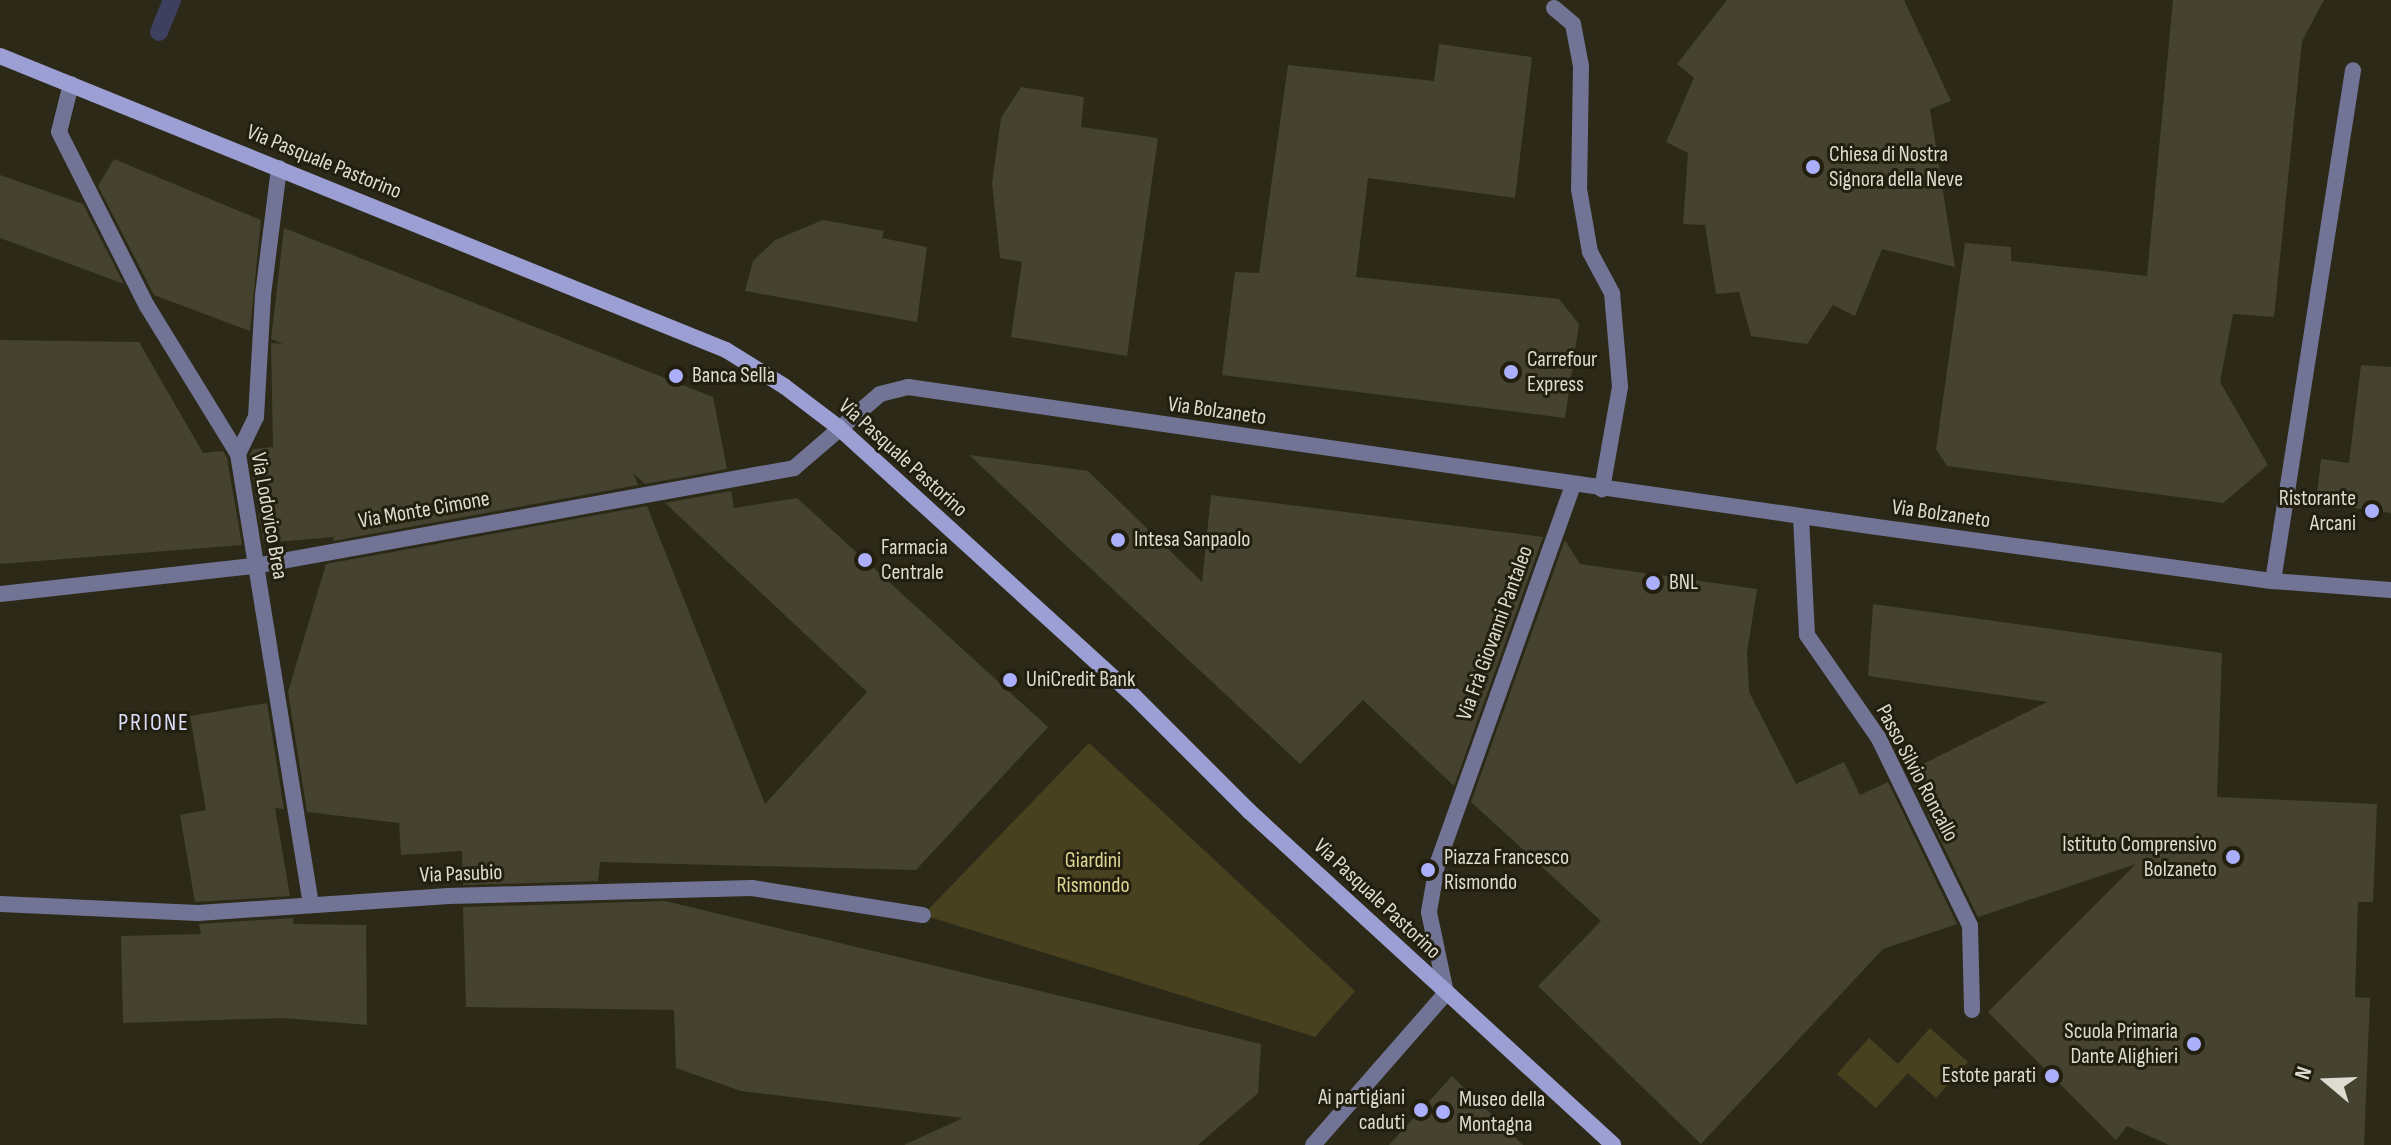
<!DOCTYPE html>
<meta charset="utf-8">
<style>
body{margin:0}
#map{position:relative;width:2391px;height:1145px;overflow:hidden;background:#2c2918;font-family:"Sofia Sans Condensed",sans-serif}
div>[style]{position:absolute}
.green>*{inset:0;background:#474120}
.stream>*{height:18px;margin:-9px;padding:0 9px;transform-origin:9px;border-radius:9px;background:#3e405f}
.building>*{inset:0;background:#454230}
.pedestrian>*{height:16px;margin:-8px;padding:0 8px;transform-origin:8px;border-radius:8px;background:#717495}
.minor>*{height:16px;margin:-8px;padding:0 8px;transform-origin:8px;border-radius:8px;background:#717495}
.secondary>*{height:16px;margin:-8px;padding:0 8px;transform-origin:8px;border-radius:8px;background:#9b9fd4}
.dots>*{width:22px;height:22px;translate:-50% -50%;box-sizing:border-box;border:4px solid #231f0f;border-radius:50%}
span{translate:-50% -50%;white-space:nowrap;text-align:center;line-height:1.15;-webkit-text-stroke:6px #231f0f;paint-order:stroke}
.poi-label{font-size:22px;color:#dedcd1}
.left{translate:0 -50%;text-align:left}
.right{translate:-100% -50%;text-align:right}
.street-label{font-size:22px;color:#dedcd1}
.park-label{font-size:22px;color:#e1d595}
.neighbourhood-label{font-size:24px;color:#dbdefb;letter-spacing:2px}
.north{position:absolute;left:2287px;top:1041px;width:80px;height:80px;-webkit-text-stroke:6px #231f0f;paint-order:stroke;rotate:289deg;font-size:22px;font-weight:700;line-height:32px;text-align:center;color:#dedcd1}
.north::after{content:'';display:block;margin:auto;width:28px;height:36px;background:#dedcd1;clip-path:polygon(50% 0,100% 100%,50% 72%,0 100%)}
</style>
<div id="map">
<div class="green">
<div style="clip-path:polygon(1089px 743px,1355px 991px,1315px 1037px,923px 915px)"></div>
<div style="clip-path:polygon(1930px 1028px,1968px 1062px,1936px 1098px,1908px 1073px,1876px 1108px,1837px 1074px,1869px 1038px,1898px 1064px)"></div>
</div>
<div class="stream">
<div style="left:159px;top:32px;width:35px;rotate:-68deg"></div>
</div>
<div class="building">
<div style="clip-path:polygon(1727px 0,1904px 0,1951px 101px,1930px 109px,1955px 267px,1882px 249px,1855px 316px,1833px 305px,1807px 344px,1751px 336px,1739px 292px,1716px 294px,1705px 225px,1683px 224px,1688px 153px,1666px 142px,1694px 78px,1677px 64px)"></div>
<div style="clip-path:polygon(2173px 0,2324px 0,2302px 41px,2274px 317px,2233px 314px,2220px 382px,2268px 465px,2223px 503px,1947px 466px,1936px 449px,1965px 243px,2011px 247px,2011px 261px,2147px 276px)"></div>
<div style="clip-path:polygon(1439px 44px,1532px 57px,1515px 198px,1368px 178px,1356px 277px,1559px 299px,1579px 324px,1565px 418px,1222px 375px,1235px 272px,1259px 273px,1288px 65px,1434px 81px)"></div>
<div style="clip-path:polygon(1021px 87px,1084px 97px,1081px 127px,1158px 138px,1127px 356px,1011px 337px,1022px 262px,1000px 258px,992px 183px,1001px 118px)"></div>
<div style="clip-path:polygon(114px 159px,261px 220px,250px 331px,154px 295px,98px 186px)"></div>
<div style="clip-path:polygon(0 175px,83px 204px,124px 284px,0 238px)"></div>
<div style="clip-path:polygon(823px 220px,884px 231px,882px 238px,927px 247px,917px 322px,745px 291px,753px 261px,775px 240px)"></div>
<div style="clip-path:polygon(284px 228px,713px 397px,727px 469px,645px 484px,633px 473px,638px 485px,333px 541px,334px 537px,264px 543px,249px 456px,253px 449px,273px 447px,271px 343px,283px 344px,271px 339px)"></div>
<div style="clip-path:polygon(0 340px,139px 342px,203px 453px,223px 451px,227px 458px,242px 545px,0 564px)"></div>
<div style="clip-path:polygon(2361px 365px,2391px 367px,2391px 513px,2316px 503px,2321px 459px,2349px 463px)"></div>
<div style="clip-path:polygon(969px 455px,1088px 471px,1202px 582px,1211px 495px,1543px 537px,1454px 786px,1363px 700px,1300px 764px)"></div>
<div style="clip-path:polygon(731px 491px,734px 508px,797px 498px,1048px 727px,916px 870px,600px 862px,598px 881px,463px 885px,462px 851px,401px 855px,399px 823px,307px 812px,288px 692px,326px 564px,647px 506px,765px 804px,867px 692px,665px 503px)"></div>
<div style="clip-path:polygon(1565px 540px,1580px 564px,1757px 589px,1747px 653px,1749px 692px,1796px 784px,1844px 762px,1860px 795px,1888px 782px,1957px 924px,1883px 949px,1701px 1144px,1538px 986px,1601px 921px,1471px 802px)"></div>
<div style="clip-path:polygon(1873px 604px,2222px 653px,2217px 797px,2377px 804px,2373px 902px,2358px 902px,2355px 997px,2370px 998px,2364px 1145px,2169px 1145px,2127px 1126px,2116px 1140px,1988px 1012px,2136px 864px,1978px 917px,1907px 772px,2047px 702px,1868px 676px)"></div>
<div style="clip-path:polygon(267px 703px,284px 809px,275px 808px,290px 896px,195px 902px,180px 815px,206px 810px,190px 716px)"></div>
<div style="clip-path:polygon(665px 901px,1261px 1044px,1258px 1093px,1198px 1145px,904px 1145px,963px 1118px,741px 1091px,676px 1068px,674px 1010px,466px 1007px,463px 907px)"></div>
<div style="clip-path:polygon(293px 918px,294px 924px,366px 925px,367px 1025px,283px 1018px,123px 1023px,121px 936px,201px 934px,199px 924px)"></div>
<div style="clip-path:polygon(1452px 1076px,1523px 1145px,1389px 1145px)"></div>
</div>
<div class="pedestrian">
<div style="left:238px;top:454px;width:41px;rotate:-64.1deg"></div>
<div style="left:256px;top:417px;width:122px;rotate:-86.7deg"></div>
<div style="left:263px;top:295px;width:128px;rotate:-82.8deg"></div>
<div style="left:1801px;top:517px;width:118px;rotate:87.1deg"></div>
<div style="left:1807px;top:635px;width:124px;rotate:55.2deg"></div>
<div style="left:1878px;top:737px;width:210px;rotate:64deg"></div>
<div style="left:1970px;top:926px;width:84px;rotate:88.6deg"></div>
</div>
<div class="minor">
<div style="left:1554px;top:8px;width:25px;rotate:40deg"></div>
<div style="left:1573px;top:24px;width:43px;rotate:79.2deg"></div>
<div style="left:1581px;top:66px;width:123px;rotate:90.9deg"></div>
<div style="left:1579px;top:189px;width:64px;rotate:80.1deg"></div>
<div style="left:1590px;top:252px;width:47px;rotate:61.8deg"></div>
<div style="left:1612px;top:293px;width:94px;rotate:85.1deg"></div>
<div style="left:1620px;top:387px;width:104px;rotate:100deg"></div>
<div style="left:71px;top:84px;width:49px;rotate:104deg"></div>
<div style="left:59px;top:132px;width:195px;rotate:63.2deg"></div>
<div style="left:147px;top:306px;width:174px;rotate:58.4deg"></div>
<div style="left:238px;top:454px;width:457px;rotate:80.8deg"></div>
<div style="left:2273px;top:581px;width:517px;rotate:-81.1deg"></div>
<div style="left:0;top:594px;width:257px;rotate:-6.3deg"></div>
<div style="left:255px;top:566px;width:548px;rotate:-10.3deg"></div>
<div style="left:794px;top:468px;width:113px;rotate:-40.7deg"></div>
<div style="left:880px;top:394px;width:29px;rotate:-14deg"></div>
<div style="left:908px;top:387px;width:972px;rotate:8.22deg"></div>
<div style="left:1870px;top:526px;width:407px;rotate:7.8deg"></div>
<div style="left:2273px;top:581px;width:118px;rotate:4.4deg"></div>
<div style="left:0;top:904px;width:198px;rotate:2.6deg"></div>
<div style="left:198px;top:913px;width:251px;rotate:-3.9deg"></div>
<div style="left:448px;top:896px;width:304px;rotate:-1.5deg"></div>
<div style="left:752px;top:888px;width:173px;rotate:9deg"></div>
<div style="left:1313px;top:1145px;width:202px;rotate:-48.8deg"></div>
<div style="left:1446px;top:993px;width:83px;rotate:-101.9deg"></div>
<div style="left:1429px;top:912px;width:48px;rotate:-80.3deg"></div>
<div style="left:1437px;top:865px;width:404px;rotate:-70.3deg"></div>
</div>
<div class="secondary">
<div style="left:0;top:56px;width:783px;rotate:22.05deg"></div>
<div style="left:726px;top:350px;width:68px;rotate:31.8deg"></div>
<div style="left:784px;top:386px;width:68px;rotate:37.2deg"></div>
<div style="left:838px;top:427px;width:400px;rotate:42.3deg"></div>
<div style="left:1134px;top:696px;width:163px;rotate:45deg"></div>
<div style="left:1249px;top:811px;width:494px;rotate:42.5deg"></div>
</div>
<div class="dots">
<div style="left:1813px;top:167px;background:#abaffb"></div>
<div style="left:1511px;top:372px;background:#abaffb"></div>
<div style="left:676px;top:376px;background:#abaffb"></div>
<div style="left:2372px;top:511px;background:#abaffb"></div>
<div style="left:1118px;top:540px;background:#abaffb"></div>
<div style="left:865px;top:560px;background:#abaffb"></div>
<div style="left:1653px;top:583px;background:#abaffb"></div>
<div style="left:1010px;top:680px;background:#abaffb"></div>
<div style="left:2233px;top:857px;background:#abaffb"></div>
<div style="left:1428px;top:870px;background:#abaffb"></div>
<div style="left:2194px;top:1044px;background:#abaffb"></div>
<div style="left:2052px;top:1076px;background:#abaffb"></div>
<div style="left:1421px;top:1110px;background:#abaffb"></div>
<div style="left:1443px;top:1112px;background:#abaffb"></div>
</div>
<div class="poi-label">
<span class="left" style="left:1829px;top:167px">Chiesa di Nostra<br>Signora della Neve</span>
<span class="left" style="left:1527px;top:372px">Carrefour<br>Express</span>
<span class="left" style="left:692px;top:376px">Banca Sella</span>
<span class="right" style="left:2356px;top:511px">Ristorante<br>Arcani</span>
<span class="left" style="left:1134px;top:540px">Intesa Sanpaolo</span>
<span class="left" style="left:881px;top:560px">Farmacia<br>Centrale</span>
<span class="left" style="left:1669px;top:583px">BNL</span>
<span class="left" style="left:1026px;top:680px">UniCredit Bank</span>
<span class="right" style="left:2217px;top:857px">Istituto Comprensivo<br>Bolzaneto</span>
<span class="left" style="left:1444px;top:870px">Piazza Francesco<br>Rismondo</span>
<span class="right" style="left:2178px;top:1044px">Scuola Primaria<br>Dante Alighieri</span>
<span class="right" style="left:2036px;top:1076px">Estote parati</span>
<span class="right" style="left:1405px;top:1110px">Ai partigiani<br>caduti</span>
<span class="left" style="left:1459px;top:1112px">Museo della<br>Montagna</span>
</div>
<div class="street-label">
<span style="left:324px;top:162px;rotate:22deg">Via Pasquale Pastorino</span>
<span style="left:1217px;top:411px;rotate:8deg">Via Bolzaneto</span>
<span style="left:903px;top:458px;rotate:42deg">Via Pasquale Pastorino</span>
<span style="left:424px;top:510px;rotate:-10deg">Via Monte Cimone</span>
<span style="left:1941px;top:514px;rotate:8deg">Via Bolzaneto</span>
<span style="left:269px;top:516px;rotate:80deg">Via Lodovico Brea</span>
<span style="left:1495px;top:633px;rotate:-70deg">Via Frà Giovanni Pantaleo</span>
<span style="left:1917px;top:773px;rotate:62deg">Passo Silvio Roncallo</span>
<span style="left:461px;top:874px;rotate:-2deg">Via Pasubio</span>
<span style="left:1377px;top:899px;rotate:43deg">Via Pasquale Pastorino</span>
</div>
<div class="park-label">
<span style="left:1093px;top:873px">Giardini<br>Rismondo</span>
</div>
<div class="neighbourhood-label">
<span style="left:154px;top:723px">PRIONE</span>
</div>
<div class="north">N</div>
</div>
